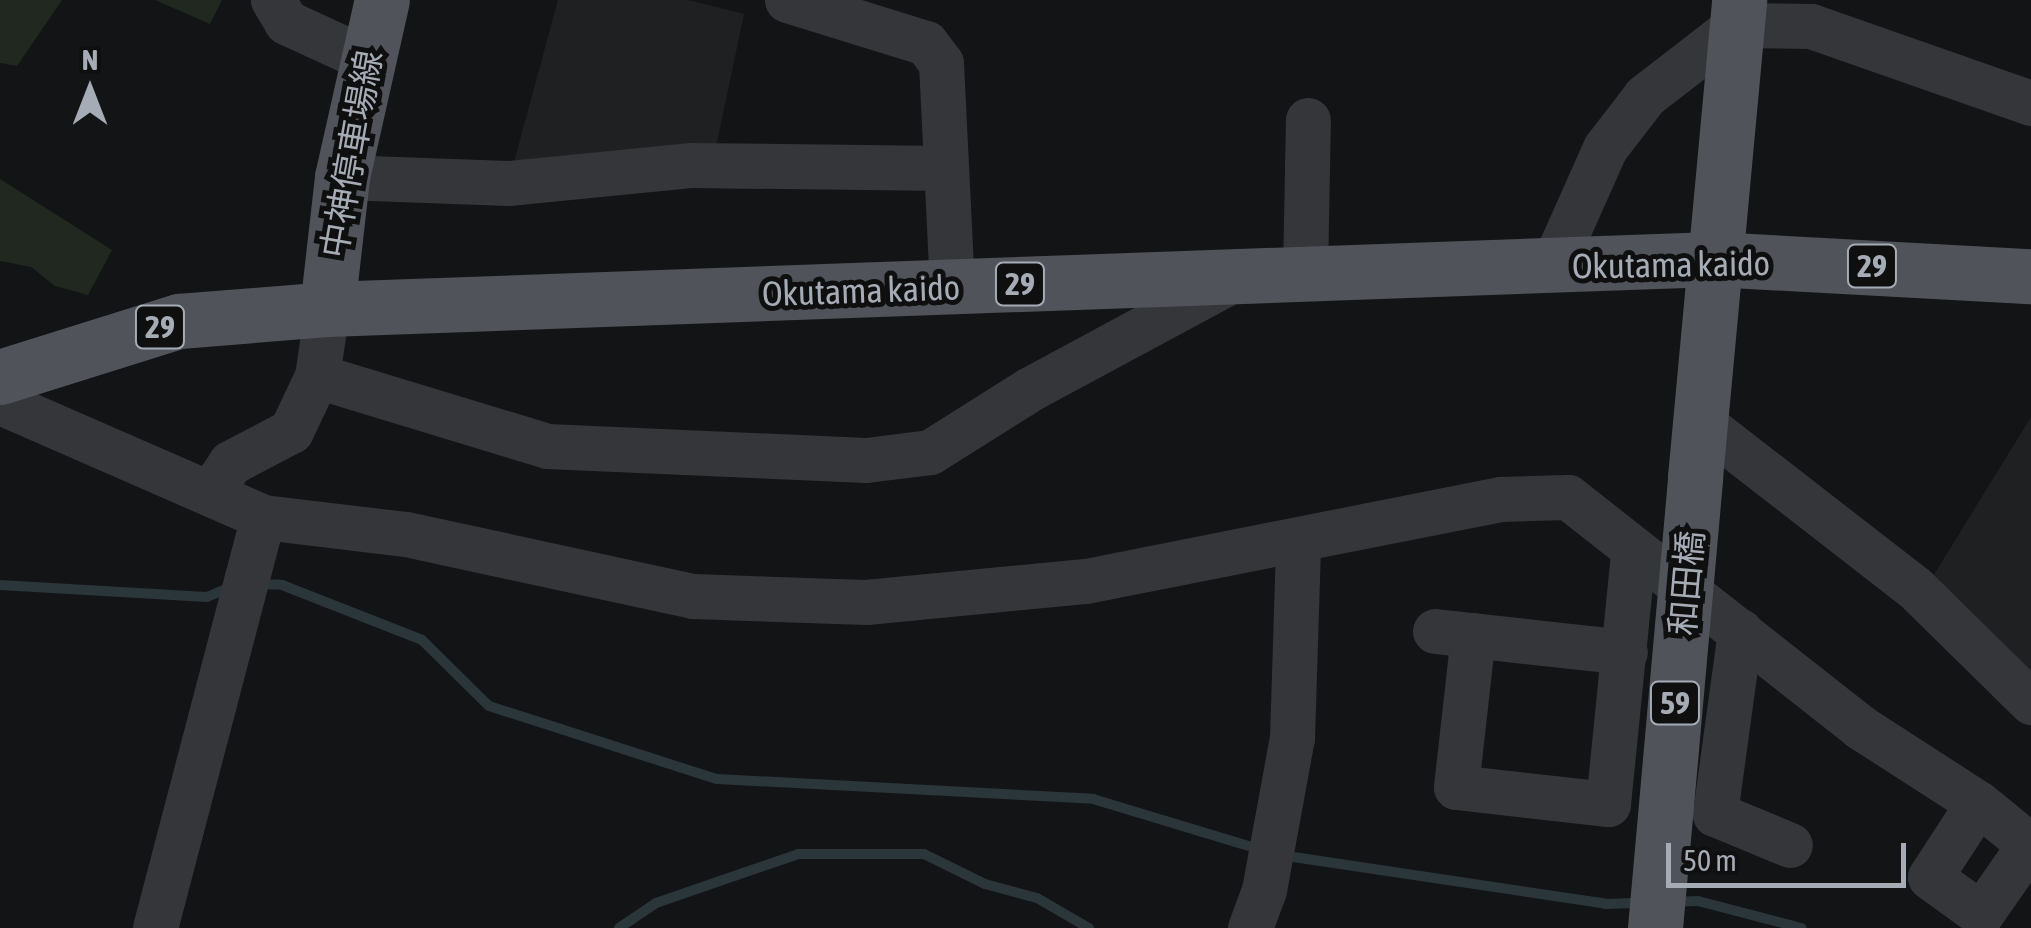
<!DOCTYPE html>
<meta charset="utf-8">
<style>
body{margin:0}
#map{position:relative;width:2031px;height:928px;overflow:hidden;background:#131415;font-family:"Asap Condensed","Noto Sans JP",sans-serif}
div>[style]{position:absolute}
.built>*{inset:0;background:#1f2022}
.green>*{inset:0;background:#202820}
.stream>*{height:10px;margin:-5px;padding:0 5px;transform-origin:5px;border-radius:5px;background:#2b363b}
.minor>*{height:45px;margin:-22.5px;padding:0 22.5px;transform-origin:22.5px;border-radius:22.5px;background:#34363a}
.major>*{height:55px;margin:-27.5px;padding:0 27.5px;transform-origin:27.5px;border-radius:27.5px;background:#50545a}
.major-bridge>*{height:55px;margin:-27.5px;padding:0 27.5px;transform-origin:27.5px;border-radius:27.5px;background:#50545a}
span{translate:-50% -50%;white-space:nowrap;text-align:center;line-height:1.15;-webkit-text-stroke:10px #0f0f10;paint-order:stroke}
.shield-label span{padding:2px 8px;background:#0f0f10;border:2px solid;border-radius:8px;-webkit-text-stroke-width:0}
.shield-label{font-size:32px;color:#a5acb6;font-weight:700}
.street-label{font-size:35px;color:#a5acb6}
.north{position:absolute;left:40px;top:40px;width:100px;height:100px;-webkit-text-stroke:8px #0f0f10;paint-order:stroke;rotate:0deg;font-size:28px;font-weight:700;line-height:40px;text-align:center;color:#a5acb6}
.north::after{content:'';display:block;margin:auto;width:35px;height:45px;background:#a5acb6;clip-path:polygon(50% 0,100% 100%,50% 72%,0 100%)}
.scale{position:absolute;left:1666px;top:843px;width:240px;height:45px;box-sizing:border-box;border:5px solid #a5acb6;border-top:0;padding-left:12px;font-size:30px;line-height:35px;white-space:nowrap;color:#a5acb6;-webkit-text-stroke:8px #0f0f10;paint-order:stroke}
</style>
<div id="map">
<div class="built">
<div style="clip-path:polygon(558px 0,688px 0,744px 14px,716px 147px,514px 162px)"></div>
<div style="clip-path:polygon(2031px 417px,2031px 684px,1919px 599px)"></div>
</div>
<div class="green">
<div style="clip-path:polygon(0 0,62px 0,17px 66px,0 63px)"></div>
<div style="clip-path:polygon(155px 0,222px 0,210px 24px)"></div>
<div style="clip-path:polygon(0 179px,112px 250px,88px 295px,55px 286px,31px 267px,0 261px)"></div>
</div>
<div class="stream">
<div style="left:258px;top:584px;width:24px;rotate:2deg"></div>
<div style="left:282px;top:585px;width:150px;rotate:21.4deg"></div>
<div style="left:422px;top:640px;width:94px;rotate:44.6deg"></div>
<div style="left:489px;top:706px;width:239px;rotate:17.8deg"></div>
<div style="left:717px;top:779px;width:377px;rotate:3deg"></div>
<div style="left:1093px;top:799px;width:173px;rotate:16.8deg"></div>
<div style="left:0;top:585px;width:207px;rotate:3.3deg"></div>
<div style="left:207px;top:597px;width:26px;rotate:-23deg"></div>
<div style="left:1280px;top:855px;width:330px;rotate:8.5deg"></div>
<div style="left:1606px;top:904px;width:33px;rotate:-2deg"></div>
<div style="left:1671px;top:902px;width:27px;rotate:-2deg"></div>
<div style="left:1698px;top:901px;width:107px;rotate:14.6deg"></div>
<div style="left:619px;top:928px;width:45px;rotate:-34deg"></div>
<div style="left:656px;top:903px;width:150px;rotate:-19deg"></div>
<div style="left:798px;top:854px;width:126px"></div>
<div style="left:924px;top:854px;width:68px;rotate:26.2deg"></div>
<div style="left:985px;top:884px;width:54px;rotate:15.1deg"></div>
<div style="left:1037px;top:898px;width:60px;rotate:30deg"></div>
</div>
<div class="minor">
<div style="left:273px;top:0;width:26px;rotate:59deg"></div>
<div style="left:286px;top:22px;width:88px;rotate:24.8deg"></div>
<div style="left:787px;top:0;width:145px;rotate:17.2deg"></div>
<div style="left:926px;top:43px;width:25px;rotate:53deg"></div>
<div style="left:941px;top:63px;width:224px;rotate:87.2deg"></div>
<div style="left:342px;top:177px;width:166px;rotate:2.1deg"></div>
<div style="left:508px;top:183px;width:185px;rotate:-5.6deg"></div>
<div style="left:692px;top:165px;width:254px;rotate:0.7deg"></div>
<div style="left:1552px;top:267px;width:130px;rotate:-66deg"></div>
<div style="left:1605px;top:148px;width:66px;rotate:-52.4deg"></div>
<div style="left:1645px;top:96px;width:116px;rotate:-37.7deg"></div>
<div style="left:1737px;top:25px;width:74px;rotate:0.8deg"></div>
<div style="left:1811px;top:26px;width:233px;rotate:19.3deg"></div>
<div style="left:1305px;top:273px;width:153px;rotate:-88.9deg"></div>
<div style="left:317px;top:376px;width:240px;rotate:16.9deg"></div>
<div style="left:547px;top:446px;width:319px;rotate:2.5deg"></div>
<div style="left:866px;top:460px;width:64px;rotate:-7.1deg"></div>
<div style="left:930px;top:452px;width:118px;rotate:-32.2deg"></div>
<div style="left:1030px;top:389px;width:238px;rotate:-28.3deg"></div>
<div style="left:0;top:402px;width:287px;rotate:23.6deg"></div>
<div style="left:263px;top:517px;width:144px;rotate:6.8deg"></div>
<div style="left:406px;top:534px;width:294px;rotate:12.2deg"></div>
<div style="left:693px;top:596px;width:173px;rotate:2deg"></div>
<div style="left:866px;top:602px;width:221px;rotate:-5.5deg"></div>
<div style="left:1086px;top:581px;width:423px;rotate:-11.2deg"></div>
<div style="left:1501px;top:499px;width:67px;rotate:-1.7deg"></div>
<div style="left:1568px;top:497px;width:372px;rotate:38.2deg"></div>
<div style="left:1860px;top:727px;width:140px;rotate:32.8deg"></div>
<div style="left:1978px;top:803px;width:68px;rotate:39.1deg"></div>
<div style="left:1701px;top:422px;width:271px;rotate:37.8deg"></div>
<div style="left:1915px;top:588px;width:163px;rotate:44.5deg"></div>
<div style="left:212px;top:490px;width:32px;rotate:-56deg"></div>
<div style="left:230px;top:463px;width:69px;rotate:-27.7deg"></div>
<div style="left:291px;top:431px;width:61px;rotate:-64.7deg"></div>
<div style="left:317px;top:376px;width:68px;rotate:-81.5deg"></div>
<div style="left:1435px;top:631px;width:191px;rotate:6.3deg"></div>
<div style="left:1740px;top:631px;width:185px;rotate:97.8deg"></div>
<div style="left:1715px;top:814px;width:81px;rotate:22.5deg"></div>
<div style="left:1473px;top:635px;width:153px;rotate:96.4deg"></div>
<div style="left:1456px;top:787px;width:153px;rotate:6.4deg"></div>
<div style="left:1608px;top:804px;width:251px;rotate:-84.3deg"></div>
<div style="left:1978px;top:803px;width:88px;rotate:123deg"></div>
<div style="left:1930px;top:877px;width:63px;rotate:36deg"></div>
<div style="left:1981px;top:914px;width:84px;rotate:-55.2deg"></div>
<div style="left:155px;top:928px;width:425px;rotate:-75.3deg"></div>
<div style="left:1250px;top:928px;width:40px;rotate:-69.8deg"></div>
<div style="left:1264px;top:890px;width:155px;rotate:-79.6deg"></div>
<div style="left:1292px;top:738px;width:196px;rotate:-88.2deg"></div>
</div>
<div class="major">
<div style="left:327px;top:309px;width:133px;rotate:-83.5deg"></div>
<div style="left:342px;top:177px;width:181px;rotate:-77.3deg"></div>
<div style="left:0;top:377px;width:188px;rotate:-17.4deg"></div>
<div style="left:179px;top:321px;width:148px;rotate:-4.6deg"></div>
<div style="left:327px;top:309px;width:1387px;rotate:-2.07deg"></div>
<div style="left:1713px;top:259px;width:318px;rotate:3.1deg"></div>
<div style="left:1695px;top:477px;width:479px;rotate:-84.7deg"></div>
</div>
<div class="major-bridge">
<div style="left:1655px;top:928px;width:453px;rotate:-84.9deg"></div>
</div>
<div class="shield-label">
<span style="left:1872px;top:266px">29</span>
<span style="left:1020px;top:284px">29</span>
<span style="left:160px;top:327px">29</span>
<span style="left:1675px;top:703px">59</span>
</div>
<div class="street-label">
<span style="left:351px;top:154px;rotate:-80deg">中神停車場線</span>
<span style="left:1671px;top:264px;rotate:-1deg">Okutama kaido</span>
<span style="left:861px;top:290px;rotate:-2deg">Okutama kaido</span>
<span style="left:1686px;top:583px;rotate:-85deg">和田橋</span>
</div>
<div class="north">N</div>
<div class="scale">50 m</div>
</div>
